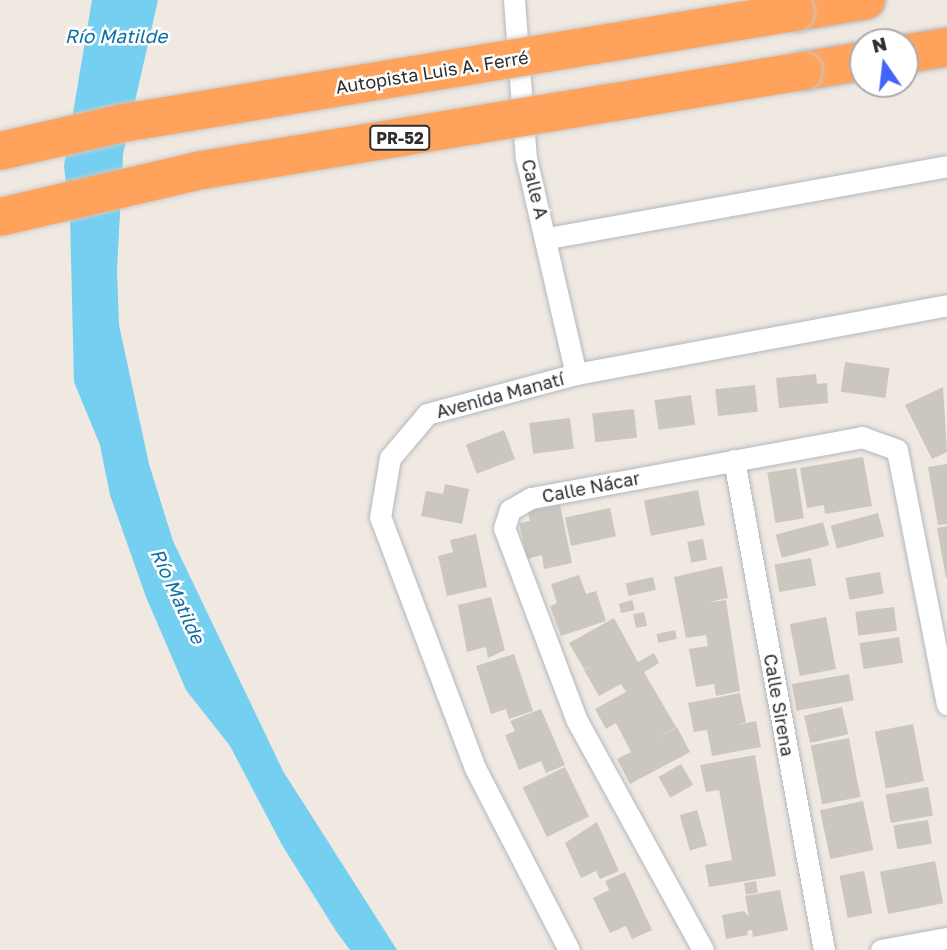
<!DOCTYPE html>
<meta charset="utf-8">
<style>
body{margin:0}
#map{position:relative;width:947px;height:950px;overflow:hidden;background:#efe9e1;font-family:"Golos Text",sans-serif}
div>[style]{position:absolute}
.water>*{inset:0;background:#75cff0}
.building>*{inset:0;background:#cbc7bf;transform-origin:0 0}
.roads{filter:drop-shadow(0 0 2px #b4b7c1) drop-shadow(0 0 2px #b4b7c1)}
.street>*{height:21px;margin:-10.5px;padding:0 10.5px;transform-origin:10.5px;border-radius:10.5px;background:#fff}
.highway>*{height:38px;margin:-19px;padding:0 19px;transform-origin:19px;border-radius:19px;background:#ffa35c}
.bridges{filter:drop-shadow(0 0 2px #c9c9c9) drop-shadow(0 0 2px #c9c9c9)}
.highway-bridge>*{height:38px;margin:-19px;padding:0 19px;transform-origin:19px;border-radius:19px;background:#ffa35c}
span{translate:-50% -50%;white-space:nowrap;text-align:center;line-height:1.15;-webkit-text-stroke:5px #fff;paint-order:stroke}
.shield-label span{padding:2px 5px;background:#fff;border:2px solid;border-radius:5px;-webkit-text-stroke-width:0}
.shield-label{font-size:16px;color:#2e2e2e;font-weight:700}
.street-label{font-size:18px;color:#2e2e2e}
.water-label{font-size:19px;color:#0d6fa3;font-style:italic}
.north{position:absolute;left:849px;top:28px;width:70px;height:70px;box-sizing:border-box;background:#fff;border:2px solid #ababab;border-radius:50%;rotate:346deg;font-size:19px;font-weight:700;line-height:28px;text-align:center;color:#2e2e2e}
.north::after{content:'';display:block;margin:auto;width:24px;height:32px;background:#4264fb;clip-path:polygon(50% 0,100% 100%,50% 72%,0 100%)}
</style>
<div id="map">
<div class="water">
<div style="clip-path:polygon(92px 0,158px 0,123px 154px,117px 271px,119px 325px,149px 464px,173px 541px,283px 771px,397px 950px,350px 950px,336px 931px,282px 845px,230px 746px,186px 690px,146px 597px,110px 495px,100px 445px,74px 382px,70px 217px,64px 166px)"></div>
</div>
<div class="building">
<div style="left:845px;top:362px;width:45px;height:30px;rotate:8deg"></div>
<div style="clip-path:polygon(816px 374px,817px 384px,827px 383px,828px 403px,779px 408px,776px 378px)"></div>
<div style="left:755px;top:385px;width:27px;height:40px;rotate:84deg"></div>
<div style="clip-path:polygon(943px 387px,947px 452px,932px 459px,905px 405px)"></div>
<div style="left:691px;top:395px;width:30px;height:37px;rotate:82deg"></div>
<div style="left:634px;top:409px;width:29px;height:42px;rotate:84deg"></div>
<div style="left:570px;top:418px;width:31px;height:41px;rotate:83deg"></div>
<div style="left:504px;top:430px;width:31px;height:41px;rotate:69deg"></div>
<div style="clip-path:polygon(863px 457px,872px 506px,825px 514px,824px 505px,807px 508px,800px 468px)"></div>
<div style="clip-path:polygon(947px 464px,947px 524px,938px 525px,928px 467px)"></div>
<div style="left:796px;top:468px;width:51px;height:29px;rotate:81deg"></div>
<div style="clip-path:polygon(445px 484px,469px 489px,462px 524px,421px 516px,426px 491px,443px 494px)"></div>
<div style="left:698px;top:490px;width:36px;height:55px;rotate:79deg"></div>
<div style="clip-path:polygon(560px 505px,572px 563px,544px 569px,542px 555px,527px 559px,519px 523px,530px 521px,528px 511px)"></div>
<div style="left:610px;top:508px;width:29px;height:46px;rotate:78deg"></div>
<div style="left:878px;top:513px;width:24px;height:49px;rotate:75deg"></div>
<div style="left:823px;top:522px;width:24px;height:49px;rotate:75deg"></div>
<div style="clip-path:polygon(947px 526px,947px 577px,946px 578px,937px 528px)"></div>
<div style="clip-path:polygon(476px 534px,487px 587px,447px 596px,438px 556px,453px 552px,450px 540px)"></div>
<div style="left:703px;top:539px;width:21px;height:16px;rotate:79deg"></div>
<div style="left:811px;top:558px;width:28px;height:37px;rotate:80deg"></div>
<div style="clip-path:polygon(722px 566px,728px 598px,706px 603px,726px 600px,740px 691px,716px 696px,714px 684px,696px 687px,689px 649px,708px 646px,706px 635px,686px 638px,674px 577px)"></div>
<div style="left:880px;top:572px;width:22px;height:35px;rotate:80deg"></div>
<div style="clip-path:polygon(579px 575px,586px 594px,596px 591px,606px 621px,561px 636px,550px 606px,557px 603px,551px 584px)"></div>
<div style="left:653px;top:577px;width:13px;height:28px;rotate:77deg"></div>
<div style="clip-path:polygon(491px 597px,505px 650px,488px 658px,486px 647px,467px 652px,458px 605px)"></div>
<div style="clip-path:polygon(632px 600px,635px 610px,621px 613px,619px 604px)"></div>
<div style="left:894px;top:607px;width:24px;height:39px;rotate:83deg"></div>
<div style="left:644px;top:612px;width:14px;height:11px;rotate:78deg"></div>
<div style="left:826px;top:617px;width:53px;height:37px;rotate:79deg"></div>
<div style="clip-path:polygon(614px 618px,638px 662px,654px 653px,659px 663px,644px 672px,676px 727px,655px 739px,677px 727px,690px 752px,630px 784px,617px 759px,631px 752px,616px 723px,606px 729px,595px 709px,626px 692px,621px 684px,599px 696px,584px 670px,592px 665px,584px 669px,569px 643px)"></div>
<div style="left:675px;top:630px;width:9px;height:19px;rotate:77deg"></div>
<div style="left:899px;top:637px;width:26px;height:40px;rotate:81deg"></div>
<div style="clip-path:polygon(514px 654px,533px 711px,509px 719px,506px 709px,491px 714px,476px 666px)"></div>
<div style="left:849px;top:674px;width:27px;height:58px;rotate:80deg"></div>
<div style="clip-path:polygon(740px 693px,746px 722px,736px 725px,756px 721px,761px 747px,712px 756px,707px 730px,694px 732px,688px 703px)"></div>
<div style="left:842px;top:707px;width:28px;height:39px;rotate:77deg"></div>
<div style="clip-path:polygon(541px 709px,565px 765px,546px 773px,541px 761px,519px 770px,505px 735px,515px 731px,510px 721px)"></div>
<div style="left:913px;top:724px;width:58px;height:39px;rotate:79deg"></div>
<div style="left:849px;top:738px;width:60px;height:39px;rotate:79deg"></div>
<div style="clip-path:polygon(755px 755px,776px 876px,709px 887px,705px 865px,732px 860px,719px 790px,706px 792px,700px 765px)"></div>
<div style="left:681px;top:764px;width:24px;height:26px;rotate:60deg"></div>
<div style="left:565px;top:767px;width:55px;height:47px;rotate:64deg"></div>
<div style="left:928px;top:787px;width:29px;height:43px;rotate:80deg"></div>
<div style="left:863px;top:801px;width:50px;height:44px;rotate:78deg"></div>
<div style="left:697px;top:810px;width:37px;height:18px;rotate:74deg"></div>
<div style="left:928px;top:820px;width:24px;height:35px;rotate:81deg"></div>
<div style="clip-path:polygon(597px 822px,619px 871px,600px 879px,596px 871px,581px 878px,565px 843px)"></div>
<div style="left:935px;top:861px;width:43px;height:56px;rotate:79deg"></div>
<div style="left:864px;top:871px;width:43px;height:25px;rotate:79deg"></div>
<div style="clip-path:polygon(625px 872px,652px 930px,632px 939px,626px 926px,610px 933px,593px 898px,609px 890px,605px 881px)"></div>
<div style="left:756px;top:881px;width:12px;height:12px;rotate:81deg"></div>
<div style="clip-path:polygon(780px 890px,788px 930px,753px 937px,752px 930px,747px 931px,748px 935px,726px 939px,722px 915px,744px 911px,749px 917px,745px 896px)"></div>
</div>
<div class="roads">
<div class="street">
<div style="left:514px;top:0;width:158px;rotate:85.7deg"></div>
<div style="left:526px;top:158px;width:222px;rotate:77deg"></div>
<div style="left:548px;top:238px;width:405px;rotate:-10.2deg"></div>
<div style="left:734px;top:460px;width:498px;rotate:79.6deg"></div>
<div style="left:569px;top:950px;width:205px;rotate:-117.3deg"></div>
<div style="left:475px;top:768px;width:268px;rotate:-110.7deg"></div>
<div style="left:380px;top:517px;width:60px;rotate:-80.4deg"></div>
<div style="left:390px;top:458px;width:57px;rotate:-49.9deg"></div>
<div style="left:427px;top:414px;width:154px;rotate:-15deg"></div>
<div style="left:576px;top:374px;width:377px;rotate:-10.5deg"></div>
<div style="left:703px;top:950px;width:261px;rotate:-118.8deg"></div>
<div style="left:577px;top:721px;width:206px;rotate:-110.7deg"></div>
<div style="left:504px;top:528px;width:19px;rotate:-72deg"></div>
<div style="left:510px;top:510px;width:24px;rotate:-30deg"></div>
<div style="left:531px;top:498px;width:337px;rotate:-10.4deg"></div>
<div style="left:862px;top:437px;width:37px;rotate:20deg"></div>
<div style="left:897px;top:450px;width:259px;rotate:78.9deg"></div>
<div style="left:881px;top:950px;width:67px;rotate:-10.3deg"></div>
</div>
<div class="highway">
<div style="left:795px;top:12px;width:72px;rotate:-9.6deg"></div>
<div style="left:905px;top:54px;width:43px;rotate:-9.5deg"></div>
<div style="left:803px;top:71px;width:61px;rotate:-9.5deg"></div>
</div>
</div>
<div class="bridges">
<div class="highway-bridge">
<div style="left:0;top:151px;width:126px;rotate:-12.8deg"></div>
<div style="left:123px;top:123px;width:681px;rotate:-9.38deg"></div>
<div style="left:0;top:217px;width:207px;rotate:-13.1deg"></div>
<div style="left:202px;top:170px;width:609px;rotate:-9.35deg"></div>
</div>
</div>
<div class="shield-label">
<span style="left:400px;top:138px">PR-52</span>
</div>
<div class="street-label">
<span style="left:432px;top:72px;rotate:-9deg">Autopista Luis A. Ferré</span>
<span style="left:535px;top:189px;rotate:76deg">Calle A</span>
<span style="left:500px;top:395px;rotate:-15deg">Avenida Manatí</span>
<span style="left:591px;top:487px;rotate:-11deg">Calle Nácar</span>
<span style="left:779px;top:705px;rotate:80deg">Calle Sirena</span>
</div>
<div class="water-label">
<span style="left:116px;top:36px">Río Matilde</span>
<span style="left:178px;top:596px;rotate:65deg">Río Matilde</span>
</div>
<div class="north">N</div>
</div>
